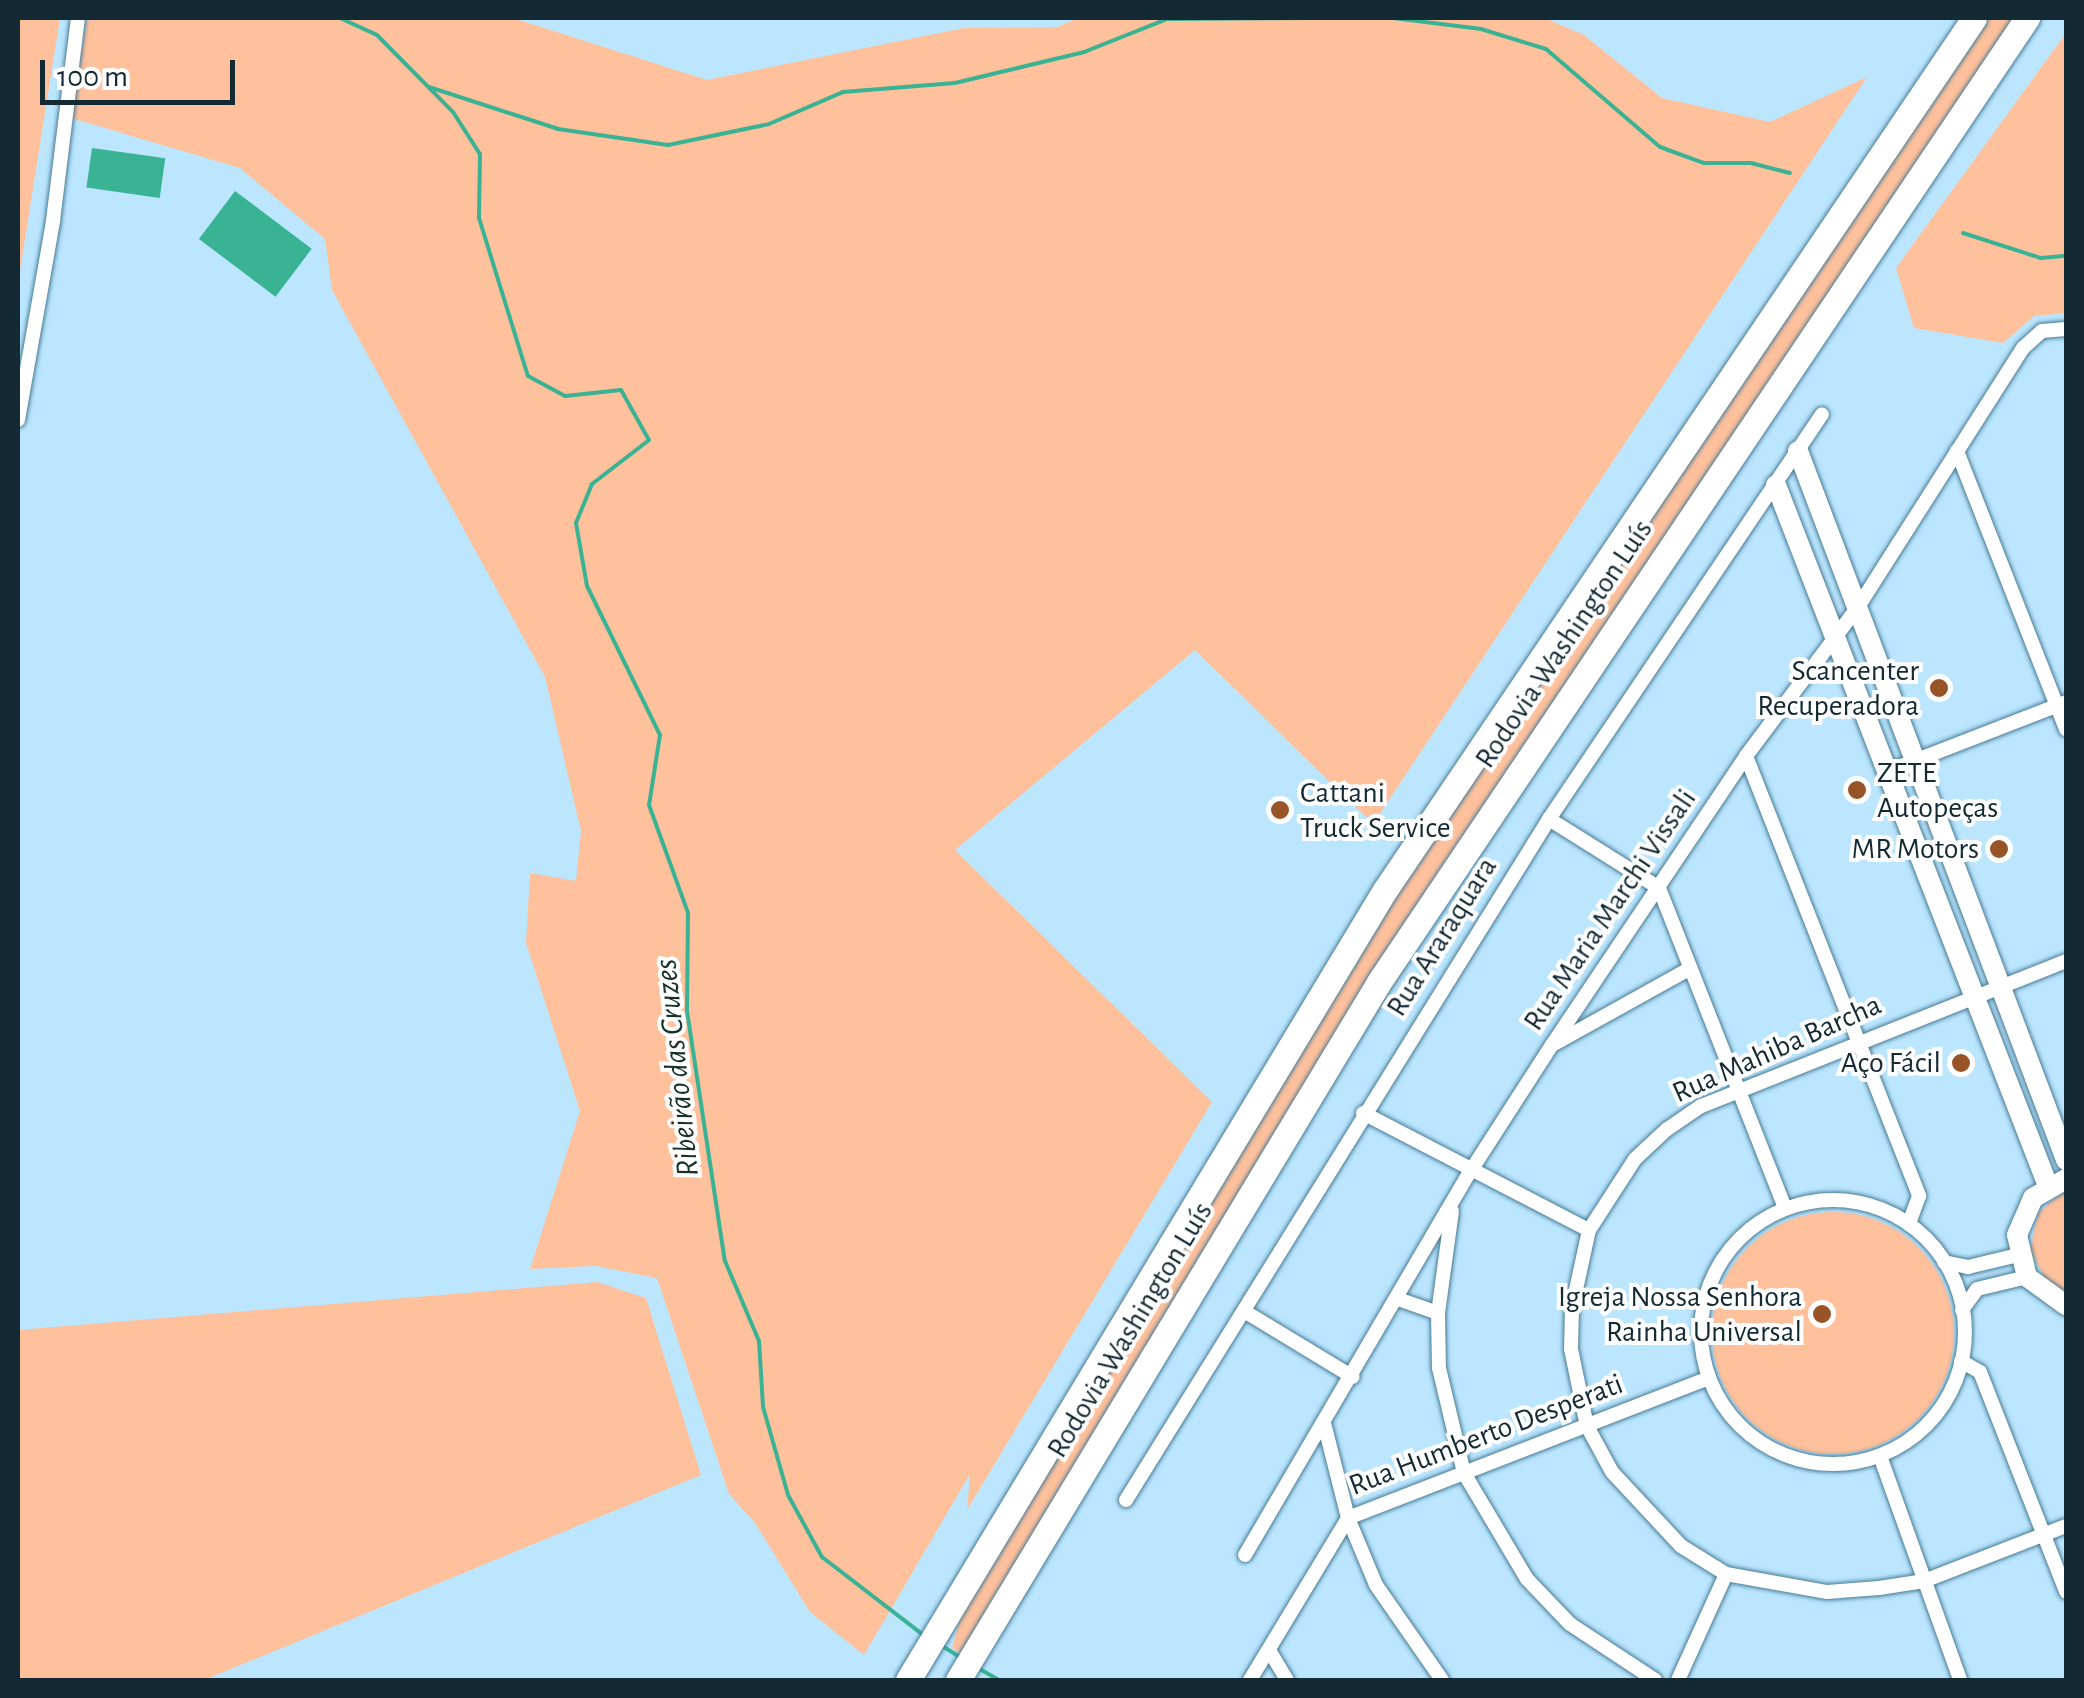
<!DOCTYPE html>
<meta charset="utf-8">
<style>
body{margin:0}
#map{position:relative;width:2084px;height:1698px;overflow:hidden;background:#bbe6fe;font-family:"Alegreya Sans",sans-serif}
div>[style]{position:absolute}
.green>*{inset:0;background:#ffc19c}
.round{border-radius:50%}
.water>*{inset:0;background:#39b394;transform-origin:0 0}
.stream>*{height:4px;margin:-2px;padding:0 2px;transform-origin:2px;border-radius:2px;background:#39b394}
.roads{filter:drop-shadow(0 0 2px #477b96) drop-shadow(0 0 2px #477b96)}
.street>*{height:14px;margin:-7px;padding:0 7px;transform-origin:7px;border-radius:7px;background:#fff}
.street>.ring{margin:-7px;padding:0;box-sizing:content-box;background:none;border:14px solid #fff;border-radius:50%}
.secondary>*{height:20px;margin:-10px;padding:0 10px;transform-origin:10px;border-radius:10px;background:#fff}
.highway>*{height:25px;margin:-12.5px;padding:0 12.5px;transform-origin:12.5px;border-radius:12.5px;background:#fff}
.dots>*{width:28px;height:28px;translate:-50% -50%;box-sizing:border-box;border:5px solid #fff;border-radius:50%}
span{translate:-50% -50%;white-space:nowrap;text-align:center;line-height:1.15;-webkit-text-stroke:8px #fff;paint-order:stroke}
.street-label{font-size:30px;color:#132934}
.poi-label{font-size:30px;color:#132934}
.right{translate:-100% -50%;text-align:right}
.left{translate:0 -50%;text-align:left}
.water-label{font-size:32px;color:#173129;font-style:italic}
.frame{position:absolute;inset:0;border:20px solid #132934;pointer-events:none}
.scale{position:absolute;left:40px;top:60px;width:195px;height:45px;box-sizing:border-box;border:5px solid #132934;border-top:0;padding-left:12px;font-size:30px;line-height:35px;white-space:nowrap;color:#132934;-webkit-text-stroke:8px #fff;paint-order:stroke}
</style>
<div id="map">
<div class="green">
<div style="clip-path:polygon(18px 18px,60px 18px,18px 283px)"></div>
<div style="clip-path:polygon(87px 18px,513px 18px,707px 80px,964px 28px,1057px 27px,1079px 18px,1544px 18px,1584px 35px,1662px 98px,1770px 122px,1867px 77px,1373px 824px,1195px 650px,955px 850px,1212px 1102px,967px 1510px,970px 1474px,864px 1655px,810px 1612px,755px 1523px,729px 1494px,657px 1278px,596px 1266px,530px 1269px,580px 1111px,526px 943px,530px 873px,576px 881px,581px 831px,545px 677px,332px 290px,325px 239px,240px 168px,71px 118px)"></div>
<div style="clip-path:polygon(1983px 18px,2018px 18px,962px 1654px,952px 1648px,964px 1604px,1433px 830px)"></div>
<div style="clip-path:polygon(2066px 33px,2066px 313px,2034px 316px,2003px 343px,1914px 328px,1896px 268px)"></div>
<div style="clip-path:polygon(2066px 1189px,2066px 1294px,2048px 1284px,2030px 1250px,2038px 1213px)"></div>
<div class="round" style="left:1712px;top:1212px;width:242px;height:242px"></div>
<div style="clip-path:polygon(597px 1282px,646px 1298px,701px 1475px,204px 1680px,18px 1680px,18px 1330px)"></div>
</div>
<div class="water">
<div style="left:92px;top:148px;width:74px;height:40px;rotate:8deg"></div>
<div style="left:235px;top:191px;width:96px;height:60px;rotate:37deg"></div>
</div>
<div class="stream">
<div style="left:340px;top:18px;width:41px;rotate:24.7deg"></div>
<div style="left:377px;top:35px;width:108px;rotate:45.4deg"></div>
<div style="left:453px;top:112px;width:50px;rotate:57.3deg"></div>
<div style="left:480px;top:154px;width:64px;rotate:90.9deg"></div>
<div style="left:479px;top:218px;width:165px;rotate:72.8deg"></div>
<div style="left:528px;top:376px;width:42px;rotate:28.4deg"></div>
<div style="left:565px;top:396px;width:56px;rotate:-6.1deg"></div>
<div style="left:621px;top:390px;width:57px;rotate:60.8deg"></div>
<div style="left:649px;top:440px;width:72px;rotate:142.3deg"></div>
<div style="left:592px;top:484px;width:42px;rotate:112.3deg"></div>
<div style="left:576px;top:523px;width:64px;rotate:80.1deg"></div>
<div style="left:587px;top:586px;width:166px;rotate:63.9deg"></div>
<div style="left:660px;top:735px;width:71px;rotate:98.9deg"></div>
<div style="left:649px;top:805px;width:115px;rotate:70.1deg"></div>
<div style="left:688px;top:913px;width:98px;rotate:90.6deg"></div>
<div style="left:687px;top:1011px;width:253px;rotate:81.4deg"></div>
<div style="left:725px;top:1261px;width:87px;rotate:67deg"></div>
<div style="left:759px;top:1341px;width:66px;rotate:86.5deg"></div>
<div style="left:763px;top:1407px;width:91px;rotate:74.1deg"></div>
<div style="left:788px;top:1495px;width:71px;rotate:61.3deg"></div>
<div style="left:822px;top:1557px;width:126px;rotate:37.6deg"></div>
<div style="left:1393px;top:18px;width:89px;rotate:7.1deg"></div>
<div style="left:1481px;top:29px;width:68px;rotate:17.1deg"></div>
<div style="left:1546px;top:49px;width:150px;rotate:40.7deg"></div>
<div style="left:1660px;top:147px;width:47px;rotate:20deg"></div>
<div style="left:1704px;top:163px;width:47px"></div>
<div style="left:1751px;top:163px;width:40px;rotate:14.4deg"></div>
<div style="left:429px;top:87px;width:136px;rotate:18deg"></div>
<div style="left:558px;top:129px;width:111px;rotate:8.3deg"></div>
<div style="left:668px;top:145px;width:103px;rotate:-11.7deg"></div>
<div style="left:769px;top:124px;width:81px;rotate:-23.4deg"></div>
<div style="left:843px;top:92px;width:112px;rotate:-4.6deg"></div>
<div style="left:955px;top:83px;width:133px;rotate:-13.5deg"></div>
<div style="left:1084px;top:52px;width:89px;rotate:-21.7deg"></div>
<div style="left:1167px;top:19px;width:155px;rotate:-0.4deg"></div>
<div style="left:1963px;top:233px;width:82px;rotate:17.8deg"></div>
<div style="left:2041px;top:258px;width:25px;rotate:-5deg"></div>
<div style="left:939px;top:1644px;width:26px;rotate:32deg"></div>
<div style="left:978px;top:1668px;width:24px;rotate:30deg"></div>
</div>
<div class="roads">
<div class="street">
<div style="left:18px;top:420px;width:202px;rotate:-80deg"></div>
<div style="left:53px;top:221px;width:205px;rotate:-83deg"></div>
<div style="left:1957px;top:451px;width:299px;rotate:68.6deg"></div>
<div style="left:1746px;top:756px;width:473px;rotate:68.5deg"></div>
<div style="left:1919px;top:1196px;width:30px;rotate:110deg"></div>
<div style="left:1891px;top:770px;width:188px;rotate:-21.2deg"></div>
<div style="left:1549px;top:819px;width:130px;rotate:32.1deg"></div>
<div style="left:1659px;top:888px;width:344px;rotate:68.5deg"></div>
<div style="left:2066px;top:961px;width:393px;rotate:158.3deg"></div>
<div style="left:1701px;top:1106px;width:42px;rotate:145.6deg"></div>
<div style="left:1666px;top:1130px;width:42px;rotate:136.9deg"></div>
<div style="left:1635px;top:1159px;width:85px;rotate:122.9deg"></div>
<div style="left:1589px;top:1230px;width:80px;rotate:102.3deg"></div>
<div style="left:1572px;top:1308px;width:41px;rotate:91.4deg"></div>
<div style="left:1571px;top:1349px;width:79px;rotate:78.3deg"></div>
<div style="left:1587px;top:1426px;width:52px;rotate:61.5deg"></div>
<div style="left:1612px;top:1472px;width:101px;rotate:47deg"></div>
<div style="left:1681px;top:1546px;width:53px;rotate:31.9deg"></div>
<div style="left:1726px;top:1574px;width:103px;rotate:10.1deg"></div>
<div style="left:1827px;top:1592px;width:52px;rotate:-4.4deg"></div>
<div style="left:1879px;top:1588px;width:46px;rotate:-8.8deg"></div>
<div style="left:1924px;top:1581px;width:152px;rotate:-21.2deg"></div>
<div style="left:1556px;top:1043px;width:154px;rotate:-29.1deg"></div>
<div style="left:1363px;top:1113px;width:254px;rotate:27.4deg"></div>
<div class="ring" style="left:1701px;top:1200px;width:250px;height:250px"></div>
<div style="left:1452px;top:1211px;width:103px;rotate:97.8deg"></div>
<div style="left:1438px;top:1313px;width:55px;rotate:89deg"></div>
<div style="left:1439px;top:1368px;width:108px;rotate:76.6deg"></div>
<div style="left:1464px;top:1473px;width:123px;rotate:59.3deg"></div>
<div style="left:1527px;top:1579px;width:62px;rotate:46.3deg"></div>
<div style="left:1570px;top:1624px;width:102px;rotate:33.4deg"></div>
<div style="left:1944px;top:1262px;width:25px;rotate:12deg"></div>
<div style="left:1968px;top:1267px;width:51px;rotate:-13.5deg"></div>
<div style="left:1398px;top:1299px;width:42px;rotate:19.3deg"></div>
<div style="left:1962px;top:1310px;width:26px;rotate:-54deg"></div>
<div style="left:1977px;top:1289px;width:51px;rotate:-13.5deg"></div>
<div style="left:1244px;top:1311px;width:127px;rotate:31.2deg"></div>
<div style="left:1961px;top:1361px;width:22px;rotate:30deg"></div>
<div style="left:1980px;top:1372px;width:236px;rotate:68.6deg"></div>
<div style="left:1324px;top:1423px;width:98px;rotate:75.8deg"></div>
<div style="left:1348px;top:1518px;width:73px;rotate:67.3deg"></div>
<div style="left:1376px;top:1585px;width:116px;rotate:55.2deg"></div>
<div style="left:1880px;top:1456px;width:238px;rotate:70.3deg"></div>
<div style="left:1126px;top:1500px;width:802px;rotate:-58.15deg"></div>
<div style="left:1549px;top:819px;width:488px;rotate:-56deg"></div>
<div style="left:1245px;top:1555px;width:444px;rotate:-59.6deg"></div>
<div style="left:1470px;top:1172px;width:151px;rotate:-57.2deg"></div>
<div style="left:1552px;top:1045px;width:348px;rotate:-56.1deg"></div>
<div style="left:1746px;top:756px;width:186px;rotate:-53.1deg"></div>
<div style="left:1858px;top:607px;width:307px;rotate:-57.5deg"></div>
<div style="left:2023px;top:348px;width:25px;rotate:-42deg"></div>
<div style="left:2042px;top:331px;width:24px;rotate:-5deg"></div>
<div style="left:1269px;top:1650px;width:35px;rotate:59deg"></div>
<div style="left:1250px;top:1680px;width:189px;rotate:-58.8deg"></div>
<div style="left:1348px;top:1518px;width:387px;rotate:-21.2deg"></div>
<div style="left:1678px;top:1680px;width:116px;rotate:-65.6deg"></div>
</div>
<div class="secondary">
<div style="left:1798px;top:451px;width:758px;rotate:69.29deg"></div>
<div style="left:1776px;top:485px;width:752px;rotate:68.79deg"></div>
<div style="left:2066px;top:1179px;width:38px;rotate:150deg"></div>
<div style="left:2033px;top:1198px;width:40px;rotate:113.4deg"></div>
<div style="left:2017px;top:1235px;width:43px;rotate:76.6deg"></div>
<div style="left:2027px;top:1277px;width:48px;rotate:35.7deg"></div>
</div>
<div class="highway">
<div style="left:908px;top:1680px;width:923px;rotate:-58.88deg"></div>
<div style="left:1385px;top:890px;width:1052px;rotate:-55.96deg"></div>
<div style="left:958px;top:1680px;width:815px;rotate:-58.9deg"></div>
<div style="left:1379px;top:982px;width:1162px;rotate:-56.09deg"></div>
</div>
</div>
<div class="dots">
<div style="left:1939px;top:688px;background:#985426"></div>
<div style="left:1857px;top:790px;background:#985426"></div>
<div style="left:1280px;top:810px;background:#985426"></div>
<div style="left:1999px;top:849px;background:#985426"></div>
<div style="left:1961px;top:1063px;background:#985426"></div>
<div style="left:1822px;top:1314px;background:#985426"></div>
</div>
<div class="street-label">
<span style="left:1564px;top:644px;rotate:-56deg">Rodovia Washington Luís</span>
<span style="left:1610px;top:910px;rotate:-56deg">Rua Maria Marchi Vissali</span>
<span style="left:1442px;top:937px;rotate:-58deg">Rua Araraquara</span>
<span style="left:1777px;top:1049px;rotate:-24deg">Rua Mahiba Barcha</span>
<span style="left:1130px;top:1330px;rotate:-59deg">Rodovia Washington Luís</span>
<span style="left:1486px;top:1435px;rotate:-21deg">Rua Humberto Desperati</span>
</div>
<div class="poi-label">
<span class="right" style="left:1919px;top:688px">Scancenter<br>Recuperadora</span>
<span class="left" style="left:1877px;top:790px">ZETE<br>Autopeças</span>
<span class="left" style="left:1300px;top:810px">Cattani<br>Truck Service</span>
<span class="right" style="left:1979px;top:849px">MR Motors</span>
<span class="right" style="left:1941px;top:1063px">Aço Fácil</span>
<span class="right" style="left:1802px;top:1314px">Igreja Nossa Senhora<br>Rainha Universal</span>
</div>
<div class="water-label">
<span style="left:677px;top:1068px;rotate:-96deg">Ribeirão das Cruzes</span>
</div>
<div class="frame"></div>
<div class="scale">100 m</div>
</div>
